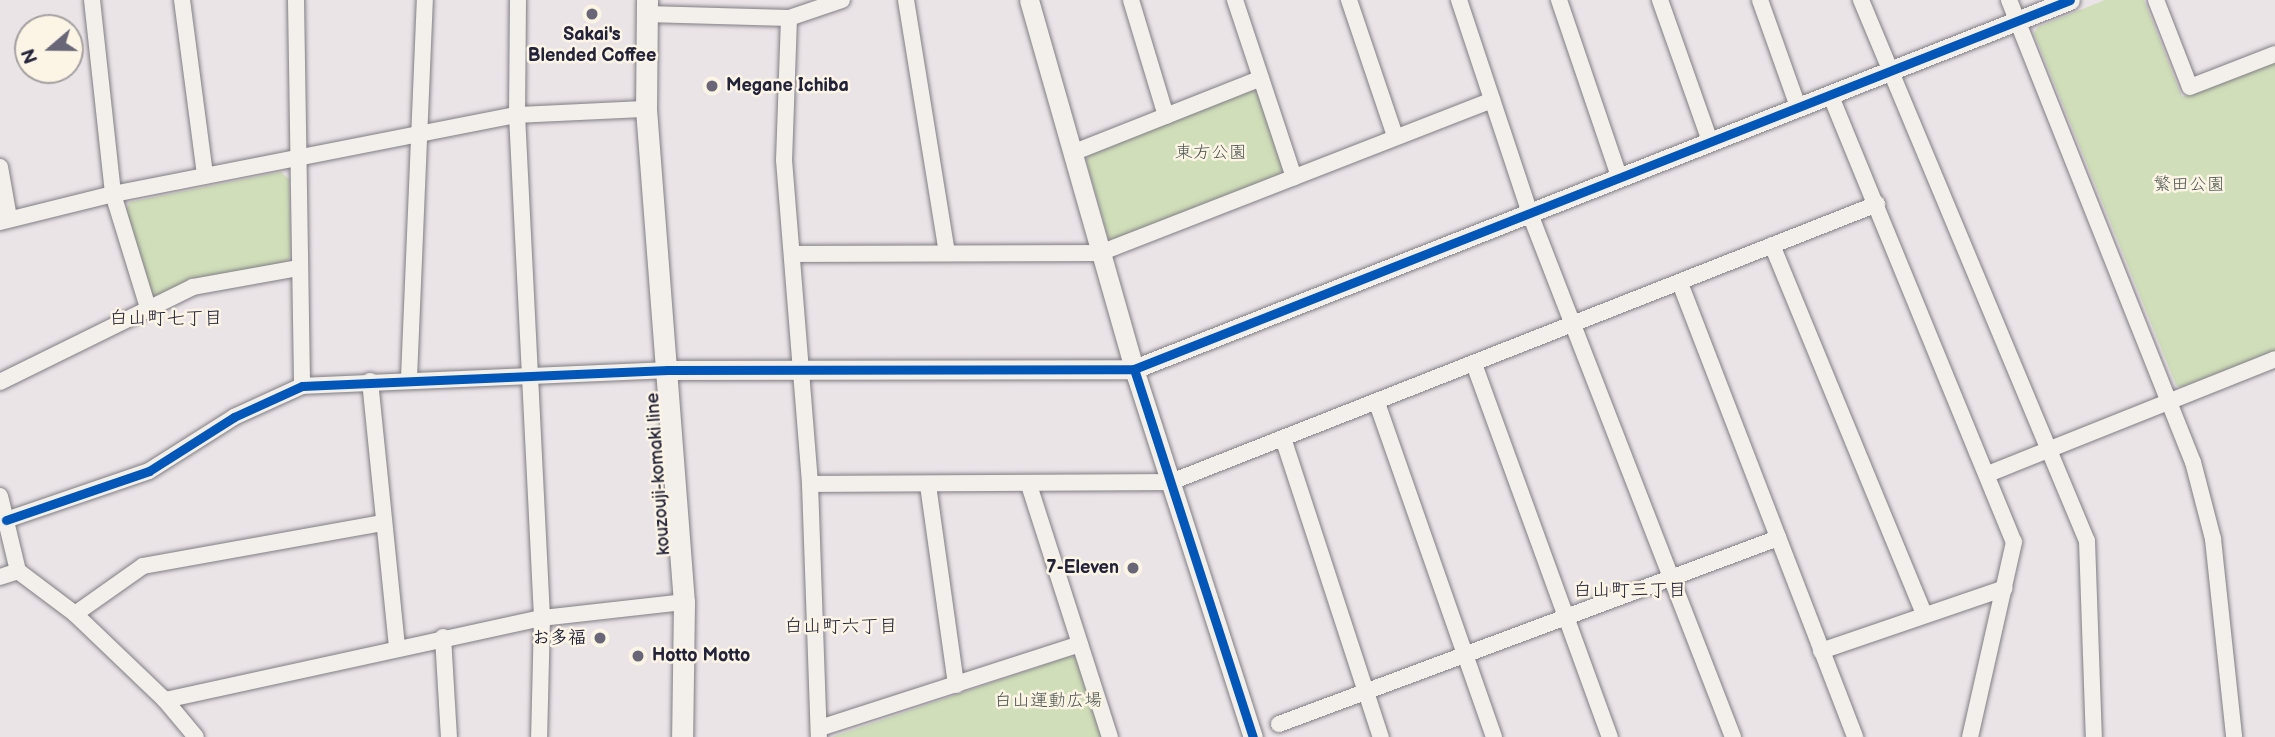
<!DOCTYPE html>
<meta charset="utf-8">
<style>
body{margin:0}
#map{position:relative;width:2275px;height:737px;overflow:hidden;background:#eae4e7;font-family:"Balsamiq Sans","Klee One",sans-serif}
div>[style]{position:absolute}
.green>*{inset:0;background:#d0deb9}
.roads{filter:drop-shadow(0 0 2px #807e84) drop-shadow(0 0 2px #807e84)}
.minor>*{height:16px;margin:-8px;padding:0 8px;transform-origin:8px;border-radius:8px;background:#f3f0eb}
.tertiary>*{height:19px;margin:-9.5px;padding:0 9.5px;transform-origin:9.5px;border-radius:9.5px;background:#f3f0eb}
.secondary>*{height:21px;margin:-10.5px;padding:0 10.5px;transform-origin:10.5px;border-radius:10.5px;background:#f3f0eb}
.cycleway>*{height:9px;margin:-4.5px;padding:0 4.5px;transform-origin:4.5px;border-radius:4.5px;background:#0057b8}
.dots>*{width:19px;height:19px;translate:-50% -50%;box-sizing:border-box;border:4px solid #fcf5e5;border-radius:50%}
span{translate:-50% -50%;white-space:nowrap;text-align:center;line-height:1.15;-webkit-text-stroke:5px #fcf5e5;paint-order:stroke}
.poi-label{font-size:18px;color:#22223b;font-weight:700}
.left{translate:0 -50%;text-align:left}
.right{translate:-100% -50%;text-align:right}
.park-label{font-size:18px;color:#505955}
.street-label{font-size:18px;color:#22223b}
.neighbourhood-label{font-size:19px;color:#22223b}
.north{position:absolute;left:14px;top:14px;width:70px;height:70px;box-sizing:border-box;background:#fcf5e5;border:2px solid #a5a1a1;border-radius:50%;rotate:250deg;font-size:19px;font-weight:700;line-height:28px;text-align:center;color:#22223b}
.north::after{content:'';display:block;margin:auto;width:24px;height:32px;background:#686677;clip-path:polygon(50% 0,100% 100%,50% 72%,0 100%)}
</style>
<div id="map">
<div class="green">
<div style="clip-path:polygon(2105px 0,2144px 0,2182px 97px,2275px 61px,2275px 351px,2181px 387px,2176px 385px,2034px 33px,2038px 27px)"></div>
<div style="clip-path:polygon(1250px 90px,1257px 92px,1283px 168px,1279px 175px,1114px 240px,1108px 237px,1086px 160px,1090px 154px)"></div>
<div style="clip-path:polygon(281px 172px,289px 179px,291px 256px,285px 263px,157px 297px,150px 293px,126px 209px,130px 202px)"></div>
<div style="clip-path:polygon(1070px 656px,1077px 659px,1103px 737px,832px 737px)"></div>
</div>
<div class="roads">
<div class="minor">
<div style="left:92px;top:0;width:195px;rotate:83.8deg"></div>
<div style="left:113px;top:194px;width:119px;rotate:72.9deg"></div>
<div style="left:182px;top:0;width:177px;rotate:82.5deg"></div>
<div style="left:296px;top:0;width:386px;rotate:89.1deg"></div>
<div style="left:518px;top:0;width:115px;rotate:90.5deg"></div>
<div style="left:517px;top:115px;width:504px;rotate:87.15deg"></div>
<div style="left:542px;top:618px;width:119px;rotate:91.4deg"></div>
<div style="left:906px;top:0;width:256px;rotate:80.8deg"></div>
<div style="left:1131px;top:0;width:121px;rotate:73.2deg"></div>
<div style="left:1235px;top:0;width:187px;rotate:71.6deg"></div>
<div style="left:1349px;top:0;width:144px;rotate:71.3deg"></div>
<div style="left:1459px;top:0;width:225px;rotate:71.6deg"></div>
<div style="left:1530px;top:214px;width:561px;rotate:68.79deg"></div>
<div style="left:1559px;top:0;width:189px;rotate:71.2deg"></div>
<div style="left:1660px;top:0;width:150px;rotate:70.5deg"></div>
<div style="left:1760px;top:0;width:114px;rotate:70.4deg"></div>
<div style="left:1861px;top:0;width:586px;rotate:67.33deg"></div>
<div style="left:2087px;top:541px;width:196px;rotate:88deg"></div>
<div style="left:2009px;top:0;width:497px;rotate:68.3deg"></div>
<div style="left:2193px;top:462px;width:80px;rotate:75.4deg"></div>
<div style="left:2213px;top:539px;width:199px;rotate:83.9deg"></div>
<div style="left:2156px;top:0;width:93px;rotate:68.7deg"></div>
<div style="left:2190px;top:87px;width:91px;rotate:-21.2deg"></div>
<div style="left:646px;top:14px;width:143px;rotate:1.6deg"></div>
<div style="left:789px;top:18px;width:56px;rotate:-18.8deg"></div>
<div style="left:789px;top:18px;width:142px;rotate:92deg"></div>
<div style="left:784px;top:160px;width:325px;rotate:85.4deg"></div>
<div style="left:810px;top:484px;width:253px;rotate:88deg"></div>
<div style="left:1830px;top:94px;width:484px;rotate:67.7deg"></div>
<div style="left:2014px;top:542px;width:200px;rotate:102.7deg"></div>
<div style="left:1072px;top:153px;width:203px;rotate:-21.6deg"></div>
<div style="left:0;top:167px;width:52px;rotate:80deg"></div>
<div style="left:0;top:222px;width:116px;rotate:-13.9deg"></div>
<div style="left:113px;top:194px;width:412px;rotate:-11.1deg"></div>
<div style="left:517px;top:115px;width:129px;rotate:-2.7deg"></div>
<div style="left:1772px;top:245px;width:399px;rotate:67.6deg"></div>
<div style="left:793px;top:254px;width:307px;rotate:-0.2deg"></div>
<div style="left:1100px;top:253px;width:421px;rotate:-21.3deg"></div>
<div style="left:1680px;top:283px;width:487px;rotate:68.9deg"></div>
<div style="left:1474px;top:364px;width:397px;rotate:70deg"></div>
<div style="left:409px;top:378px;width:378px;rotate:-87.6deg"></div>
<div style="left:370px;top:381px;width:266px;rotate:84.2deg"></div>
<div style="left:0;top:382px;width:215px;rotate:-26.2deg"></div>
<div style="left:193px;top:287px;width:108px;rotate:-10.2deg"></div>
<div style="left:1377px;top:403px;width:354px;rotate:70.7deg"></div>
<div style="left:1283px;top:438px;width:315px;rotate:71.9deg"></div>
<div style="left:1988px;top:474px;width:309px;rotate:-21.8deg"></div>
<div style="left:810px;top:484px;width:361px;rotate:-0.3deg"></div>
<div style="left:1171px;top:482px;width:759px;rotate:-21.49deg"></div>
<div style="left:928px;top:485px;width:202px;rotate:82deg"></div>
<div style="left:1029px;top:485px;width:265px;rotate:72.2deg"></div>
<div style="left:0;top:496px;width:77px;rotate:76.5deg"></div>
<div style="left:18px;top:571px;width:71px;rotate:37deg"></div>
<div style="left:75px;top:614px;width:124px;rotate:43.7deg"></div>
<div style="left:165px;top:700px;width:48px;rotate:50deg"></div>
<div style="left:6px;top:520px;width:151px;rotate:-18.9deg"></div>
<div style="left:149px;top:471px;width:101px;rotate:-32.4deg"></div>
<div style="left:234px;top:417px;width:75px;rotate:-24.5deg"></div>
<div style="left:302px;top:386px;width:366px;rotate:-2.5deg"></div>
<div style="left:0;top:577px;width:19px;rotate:-18deg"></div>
<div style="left:75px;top:614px;width:83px;rotate:-35.2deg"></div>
<div style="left:143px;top:566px;width:243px;rotate:-10.2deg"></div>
<div style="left:443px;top:637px;width:100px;rotate:86.6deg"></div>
<div style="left:1821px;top:651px;width:194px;rotate:-18.9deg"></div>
<div style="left:165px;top:700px;width:386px;rotate:-12.3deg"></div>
<div style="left:542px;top:618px;width:143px;rotate:-6.4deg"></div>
<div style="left:1279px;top:724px;width:533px;rotate:-20.44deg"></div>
<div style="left:820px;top:728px;width:273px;rotate:-17.9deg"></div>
</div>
<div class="tertiary">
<div style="left:1029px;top:0;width:384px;rotate:74.1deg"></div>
<div style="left:1134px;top:369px;width:387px;rotate:72.1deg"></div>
<div style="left:668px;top:370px;width:466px;rotate:-0.1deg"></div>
<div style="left:1134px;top:369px;width:1006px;rotate:-21.52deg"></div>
</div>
<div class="secondary">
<div style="left:647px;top:0;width:109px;rotate:90.5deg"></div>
<div style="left:646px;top:109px;width:494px;rotate:85.6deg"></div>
<div style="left:684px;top:602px;width:135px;rotate:90.8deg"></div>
</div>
</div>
<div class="cycleway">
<div style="left:1134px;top:369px;width:387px;rotate:72.1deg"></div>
<div style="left:6px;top:520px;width:151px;rotate:-18.9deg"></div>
<div style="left:149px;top:471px;width:101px;rotate:-32.4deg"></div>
<div style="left:234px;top:417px;width:75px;rotate:-24.5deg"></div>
<div style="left:302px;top:386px;width:366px;rotate:-2.5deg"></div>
<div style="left:668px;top:370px;width:466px;rotate:-0.1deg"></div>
<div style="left:1134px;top:369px;width:1006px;rotate:-21.52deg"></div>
</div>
<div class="dots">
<div style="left:592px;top:14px;background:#686677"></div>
<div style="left:712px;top:86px;background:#686677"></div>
<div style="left:1133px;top:568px;background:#686677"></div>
<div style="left:600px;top:638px;background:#686677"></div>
<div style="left:638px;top:656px;background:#686677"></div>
</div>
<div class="poi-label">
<span style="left:592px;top:46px">Sakai's<br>Blended Coffee</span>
<span class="left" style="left:726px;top:86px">Megane Ichiba</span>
<span class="right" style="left:1119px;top:568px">7-Eleven</span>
<span class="right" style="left:586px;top:638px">お多福</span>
<span class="left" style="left:652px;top:656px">Hotto Motto</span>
</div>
<div class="park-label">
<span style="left:1211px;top:153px">東方公園</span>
<span style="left:2189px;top:185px">繁田公園</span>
<span style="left:1048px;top:701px">白山運動広場</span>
</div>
<div class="street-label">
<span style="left:659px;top:474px;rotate:-94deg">kouzouji-komaki line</span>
</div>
<div class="neighbourhood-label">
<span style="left:166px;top:319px">白山町七丁目</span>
<span style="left:1630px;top:591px">白山町三丁目</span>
<span style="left:841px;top:627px">白山町六丁目</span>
</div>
<div class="north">N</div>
</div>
